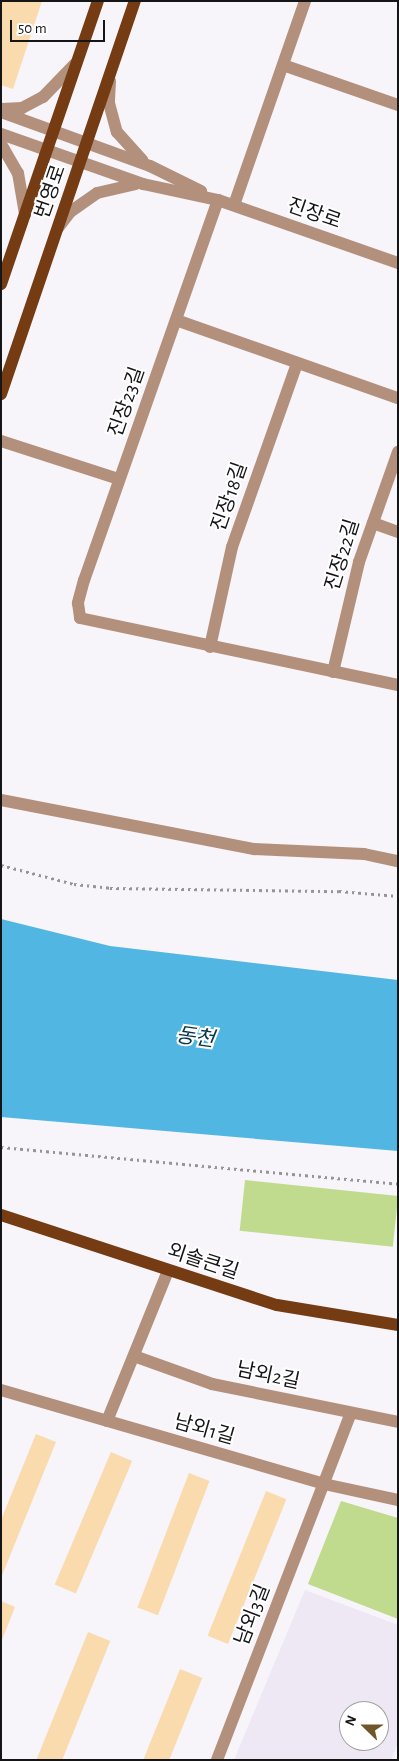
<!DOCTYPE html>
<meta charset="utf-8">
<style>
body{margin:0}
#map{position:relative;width:399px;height:1761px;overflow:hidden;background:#f7f4fa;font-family:"Alegreya Sans","Noto Sans KR",sans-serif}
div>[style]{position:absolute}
.built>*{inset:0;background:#eee8f4}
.green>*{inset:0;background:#c0db8d;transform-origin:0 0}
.water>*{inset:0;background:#51b6e2}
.building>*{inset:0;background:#fadbae;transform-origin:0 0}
.path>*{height:2.5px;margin-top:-1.25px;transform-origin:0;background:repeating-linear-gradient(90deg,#979499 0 2.5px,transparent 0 6.5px)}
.minor>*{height:12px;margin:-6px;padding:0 6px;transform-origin:6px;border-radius:6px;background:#b3907c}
.major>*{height:12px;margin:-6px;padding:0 6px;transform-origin:6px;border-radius:6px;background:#753c13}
span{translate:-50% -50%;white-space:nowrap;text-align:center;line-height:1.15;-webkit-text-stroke:4px #fff;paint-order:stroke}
.street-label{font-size:20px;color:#151416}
.water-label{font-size:21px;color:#063447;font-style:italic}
.frame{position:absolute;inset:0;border:2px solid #151416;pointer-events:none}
.north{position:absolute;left:339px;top:1701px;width:50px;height:50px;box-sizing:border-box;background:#fff;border:1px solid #a1a1a2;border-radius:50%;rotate:292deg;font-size:14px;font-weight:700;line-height:20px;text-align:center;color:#151416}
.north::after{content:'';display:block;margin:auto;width:18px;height:22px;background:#705628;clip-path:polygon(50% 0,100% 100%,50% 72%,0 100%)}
.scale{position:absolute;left:10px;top:20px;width:95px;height:22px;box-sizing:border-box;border:2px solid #151416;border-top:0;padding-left:6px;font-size:15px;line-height:18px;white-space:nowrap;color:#151416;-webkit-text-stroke:4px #fff;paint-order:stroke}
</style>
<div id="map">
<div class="built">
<div style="clip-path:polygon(evenodd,305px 1590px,398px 1625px,398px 1743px,391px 1760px,234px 1760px,305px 1590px,349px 1711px,379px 1711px,379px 1741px,349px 1741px,349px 1711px)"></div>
</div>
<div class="green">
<div style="left:245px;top:1180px;width:154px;height:51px;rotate:6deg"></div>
<div style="clip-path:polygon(341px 1501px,398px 1518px,398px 1619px,308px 1584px)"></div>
</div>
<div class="water">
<div style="clip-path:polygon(1px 919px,110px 946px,398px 980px,398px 1151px,1px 1117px)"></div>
</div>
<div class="building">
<div style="clip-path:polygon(1px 1px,42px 1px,13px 89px,1px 85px)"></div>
<div style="clip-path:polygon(36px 1434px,56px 1442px,1px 1578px,1px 1520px)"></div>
<div style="left:111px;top:1452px;width:23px;height:144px;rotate:23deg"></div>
<div style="left:189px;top:1473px;width:22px;height:144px;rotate:21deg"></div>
<div style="left:266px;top:1491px;width:22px;height:156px;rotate:22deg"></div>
<div style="clip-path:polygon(1px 1601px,15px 1607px,2px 1640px,1px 1640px)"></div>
<div style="left:88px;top:1632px;width:24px;height:139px;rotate:22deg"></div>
<div style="left:180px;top:1669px;width:24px;height:99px;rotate:22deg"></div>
</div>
<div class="path">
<div style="left:1px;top:865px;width:75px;rotate:14.6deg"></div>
<div style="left:74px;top:884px;width:36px;rotate:6deg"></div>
<div style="left:110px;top:888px;width:229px;rotate:0.8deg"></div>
<div style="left:339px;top:891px;width:59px;rotate:4.8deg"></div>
<div style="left:1px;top:1147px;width:399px;rotate:5.3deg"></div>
</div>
<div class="minor">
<div style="left:283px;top:65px;width:122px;rotate:19.2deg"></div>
<div style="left:110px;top:81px;width:22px;rotate:93deg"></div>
<div style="left:109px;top:103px;width:30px;rotate:75deg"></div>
<div style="left:117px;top:132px;width:38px;rotate:48deg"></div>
<div style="left:2px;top:109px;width:20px;rotate:-3deg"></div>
<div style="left:22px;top:108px;width:24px;rotate:-28deg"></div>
<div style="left:43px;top:97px;width:46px;rotate:-45.9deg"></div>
<div style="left:1px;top:112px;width:158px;rotate:19.9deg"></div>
<div style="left:150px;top:166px;width:57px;rotate:26.1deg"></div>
<div style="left:1px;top:134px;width:151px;rotate:19.4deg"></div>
<div style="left:143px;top:184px;width:77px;rotate:12deg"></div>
<div style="left:218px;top:200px;width:191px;rotate:19.3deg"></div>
<div style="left:1px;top:144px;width:34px;rotate:60deg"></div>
<div style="left:18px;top:173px;width:42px;rotate:80.3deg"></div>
<div style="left:218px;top:200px;width:403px;rotate:109.4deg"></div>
<div style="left:84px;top:580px;width:24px;rotate:105deg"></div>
<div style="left:78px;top:603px;width:15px;rotate:82deg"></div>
<div style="left:80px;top:618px;width:325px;rotate:11.9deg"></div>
<div style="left:234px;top:205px;width:216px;rotate:-70.8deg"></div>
<div style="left:58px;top:228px;width:20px;rotate:-53deg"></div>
<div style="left:70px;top:212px;width:33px;rotate:-35deg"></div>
<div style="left:97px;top:193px;width:39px;rotate:-13deg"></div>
<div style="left:176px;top:320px;width:235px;rotate:19.4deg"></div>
<div style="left:1px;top:441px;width:124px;rotate:17.9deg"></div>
<div style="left:373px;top:523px;width:27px;rotate:20deg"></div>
<div style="left:210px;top:647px;width:102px;rotate:-77.6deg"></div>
<div style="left:232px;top:547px;width:195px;rotate:-70.5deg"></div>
<div style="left:333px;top:672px;width:113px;rotate:-76.7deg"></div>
<div style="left:359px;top:562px;width:117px;rotate:-70.5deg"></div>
<div style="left:1px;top:800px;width:258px;rotate:11deg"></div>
<div style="left:254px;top:849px;width:110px;rotate:2.6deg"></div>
<div style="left:364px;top:854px;width:35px;rotate:12deg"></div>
<div style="left:134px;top:1356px;width:83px;rotate:19.7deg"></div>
<div style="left:212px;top:1384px;width:190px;rotate:11.5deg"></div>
<div style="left:1px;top:1390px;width:336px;rotate:16.2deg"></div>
<div style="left:324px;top:1484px;width:76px;rotate:12.2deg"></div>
<div style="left:107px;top:1421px;width:162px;rotate:-67.9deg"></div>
<div style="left:217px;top:1760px;width:372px;rotate:-68.9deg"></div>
</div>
<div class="major">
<div style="left:1px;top:284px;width:299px;rotate:-71.1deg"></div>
<div style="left:1px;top:394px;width:415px;rotate:-71.2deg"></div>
<div style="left:1px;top:1215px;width:290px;rotate:18.1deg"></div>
<div style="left:277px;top:1305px;width:123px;rotate:9.4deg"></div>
</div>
<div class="street-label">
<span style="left:51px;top:192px;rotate:-71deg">번영로</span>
<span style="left:314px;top:214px;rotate:19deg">진장로</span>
<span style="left:127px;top:402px;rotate:-71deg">진장23길</span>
<span style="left:230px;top:497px;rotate:-71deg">진장18길</span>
<span style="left:343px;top:555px;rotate:-73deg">진장22길</span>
<span style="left:203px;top:1262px;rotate:18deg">외솔큰길</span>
<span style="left:268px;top:1376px;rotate:12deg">남외2길</span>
<span style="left:204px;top:1430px;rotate:16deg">남외1길</span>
<span style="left:253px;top:1615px;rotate:-69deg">남외3길</span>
</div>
<div class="water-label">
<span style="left:195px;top:1038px;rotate:8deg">동천</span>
</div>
<div class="frame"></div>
<div class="north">N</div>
<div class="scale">50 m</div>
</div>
